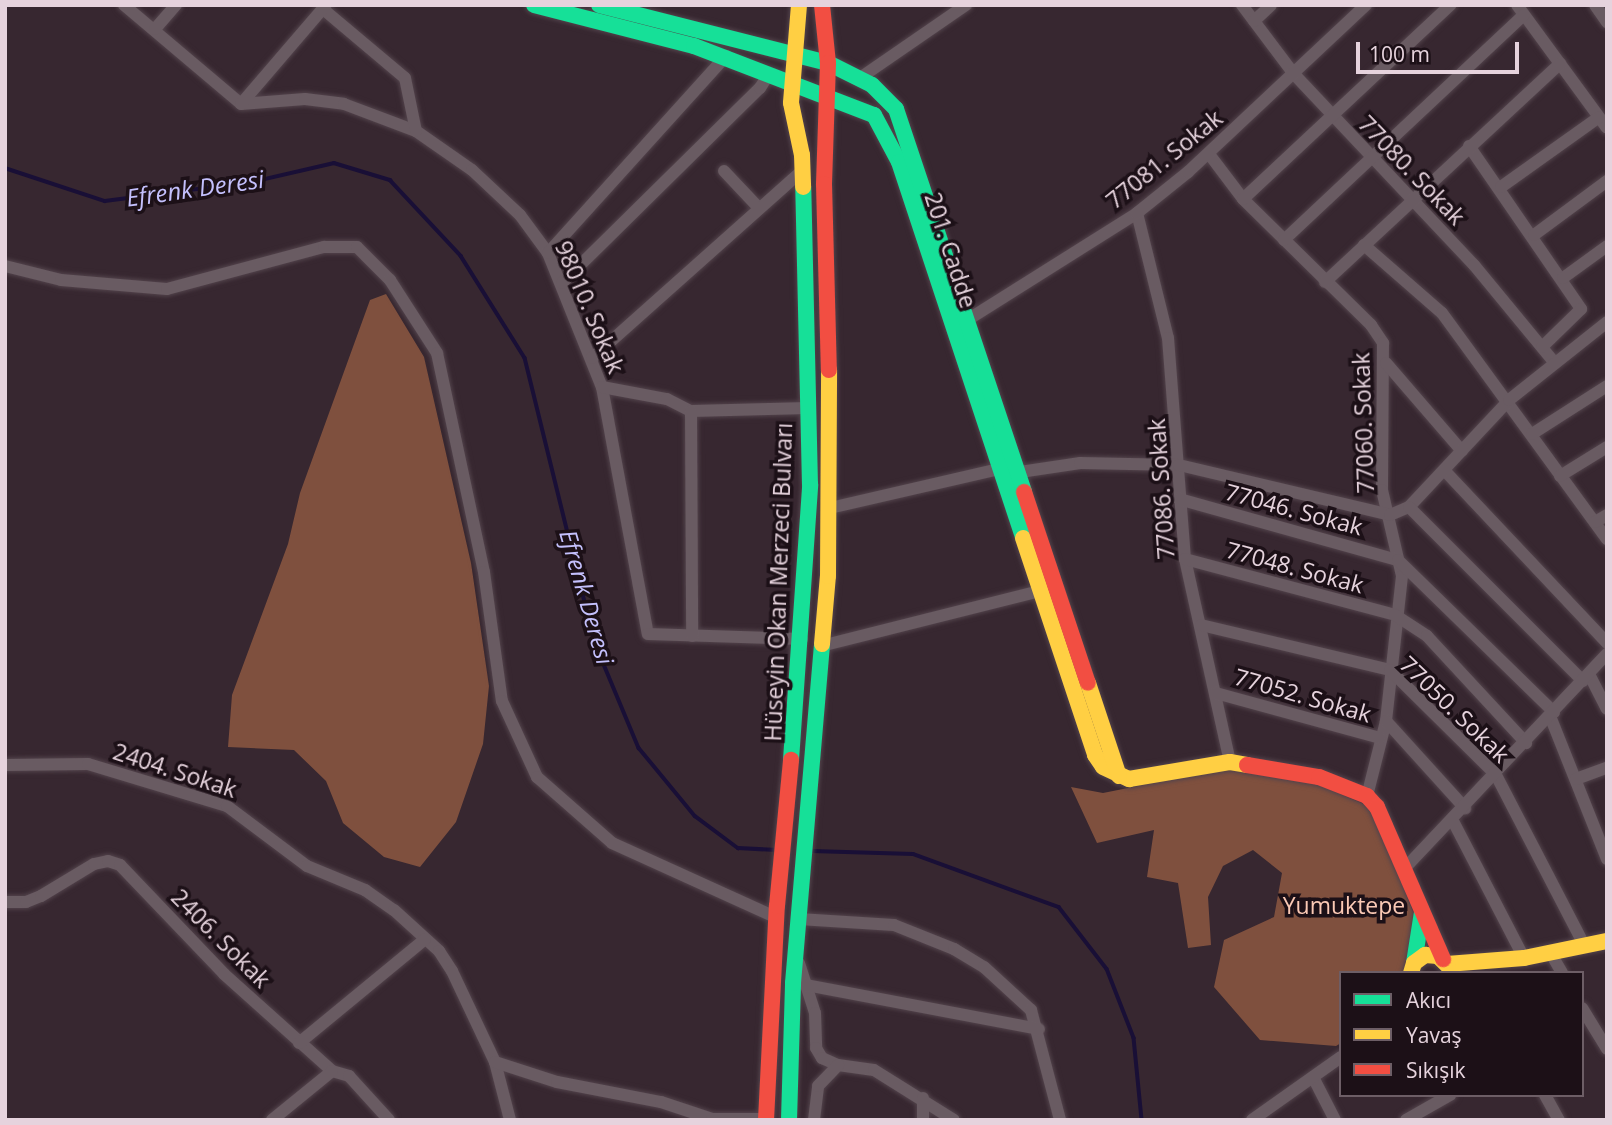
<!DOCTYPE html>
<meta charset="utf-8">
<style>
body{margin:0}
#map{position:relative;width:1612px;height:1125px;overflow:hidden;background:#372730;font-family:"Open Sans",sans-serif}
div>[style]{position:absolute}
.forest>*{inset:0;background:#7f503e}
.stream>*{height:3.5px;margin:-1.75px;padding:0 1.75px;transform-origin:1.75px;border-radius:1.75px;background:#190f36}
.roads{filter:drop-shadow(0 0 2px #52434b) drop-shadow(0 0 2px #52434b)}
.street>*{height:12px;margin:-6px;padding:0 6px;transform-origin:6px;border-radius:6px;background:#695b62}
.fast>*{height:16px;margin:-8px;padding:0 8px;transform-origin:8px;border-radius:8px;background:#16e098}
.slow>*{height:16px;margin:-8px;padding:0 8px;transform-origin:8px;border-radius:8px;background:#ffcf43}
.jam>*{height:16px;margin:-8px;padding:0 8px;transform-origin:8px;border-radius:8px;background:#f24e42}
span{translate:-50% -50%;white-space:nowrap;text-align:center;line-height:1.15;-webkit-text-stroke:7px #1c1017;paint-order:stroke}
.street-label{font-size:23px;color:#e6d3dd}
.park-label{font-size:23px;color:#fbc9b5}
.water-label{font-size:24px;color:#c4c0fd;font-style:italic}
.frame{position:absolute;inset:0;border:7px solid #e6d3dd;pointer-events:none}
.legend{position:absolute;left:1339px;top:971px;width:245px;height:126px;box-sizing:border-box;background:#1c1017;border:2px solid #6d5e66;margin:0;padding:9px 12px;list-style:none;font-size:21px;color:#e6d3dd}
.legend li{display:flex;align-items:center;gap:14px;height:35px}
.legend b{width:35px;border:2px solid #6d5e66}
.scale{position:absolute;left:1356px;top:42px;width:163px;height:32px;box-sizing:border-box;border:4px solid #e6d3dd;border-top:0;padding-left:9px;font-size:21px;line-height:24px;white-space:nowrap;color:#e6d3dd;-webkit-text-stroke:5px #1c1017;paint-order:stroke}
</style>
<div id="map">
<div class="forest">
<div style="clip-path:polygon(386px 294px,424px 357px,471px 563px,489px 686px,483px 744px,456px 822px,420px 867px,384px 857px,343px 823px,326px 781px,294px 750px,228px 747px,232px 695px,288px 544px,300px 493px,370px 300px)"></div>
<div style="clip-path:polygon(1223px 769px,1300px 777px,1371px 807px,1416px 919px,1407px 973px,1341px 973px,1341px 1043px,1336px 1046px,1260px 1040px,1214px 987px,1224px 940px,1274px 917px,1282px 873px,1253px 850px,1223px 866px,1208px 897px,1211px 945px,1188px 948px,1178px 883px,1147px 877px,1154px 830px,1097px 843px,1071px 787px,1103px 793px)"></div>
</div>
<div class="stream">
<div style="left:5px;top:168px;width:105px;rotate:18.3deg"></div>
<div style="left:105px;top:201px;width:148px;rotate:-7.4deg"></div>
<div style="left:252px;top:182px;width:84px;rotate:-13deg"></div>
<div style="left:334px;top:163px;width:59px;rotate:16.9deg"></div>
<div style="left:390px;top:180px;width:104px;rotate:46.9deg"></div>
<div style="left:461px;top:256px;width:120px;rotate:57.9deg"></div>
<div style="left:525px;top:358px;width:293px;rotate:76.2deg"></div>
<div style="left:595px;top:643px;width:114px;rotate:67.3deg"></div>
<div style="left:639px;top:748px;width:88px;rotate:50.5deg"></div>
<div style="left:695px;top:816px;width:54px;rotate:36.7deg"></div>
<div style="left:738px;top:848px;width:39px;rotate:3deg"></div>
<div style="left:812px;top:851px;width:101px;rotate:1.7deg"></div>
<div style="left:913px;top:854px;width:155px;rotate:20deg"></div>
<div style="left:1059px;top:907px;width:78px;rotate:52.3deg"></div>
<div style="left:1107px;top:969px;width:74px;rotate:68.6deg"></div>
<div style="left:1134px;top:1038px;width:82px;rotate:84.4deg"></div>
</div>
<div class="roads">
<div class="street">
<div style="left:124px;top:5px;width:153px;rotate:40.2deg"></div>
<div style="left:241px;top:104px;width:64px;rotate:-4.5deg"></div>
<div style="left:305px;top:99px;width:39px;rotate:7deg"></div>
<div style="left:344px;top:104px;width:77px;rotate:20.6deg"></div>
<div style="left:416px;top:131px;width:68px;rotate:34.9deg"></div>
<div style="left:472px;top:170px;width:66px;rotate:43.2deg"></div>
<div style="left:520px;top:215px;width:47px;rotate:53.6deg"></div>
<div style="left:548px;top:253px;width:144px;rotate:68.1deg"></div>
<div style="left:602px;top:387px;width:251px;rotate:79.5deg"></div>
<div style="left:648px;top:634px;width:154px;rotate:1.9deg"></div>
<div style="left:1242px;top:5px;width:85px;rotate:53.1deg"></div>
<div style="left:1293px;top:73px;width:264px;rotate:46.7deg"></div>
<div style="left:1474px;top:265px;width:126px;rotate:50.5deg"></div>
<div style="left:1517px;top:5px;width:152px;rotate:53.8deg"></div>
<div style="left:1595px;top:5px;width:21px;rotate:55deg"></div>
<div style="left:323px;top:9px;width:107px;rotate:40.1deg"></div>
<div style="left:405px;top:78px;width:54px;rotate:78.3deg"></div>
<div style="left:1254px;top:21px;width:23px;rotate:-43deg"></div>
<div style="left:155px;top:29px;width:32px;rotate:-49deg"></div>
<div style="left:860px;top:78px;width:129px;rotate:-34.6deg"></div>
<div style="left:241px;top:104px;width:130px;rotate:-49.4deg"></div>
<div style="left:1469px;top:146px;width:198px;rotate:55.5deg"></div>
<div style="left:1581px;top:309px;width:54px;rotate:135.7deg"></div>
<div style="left:1209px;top:154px;width:56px;rotate:52.9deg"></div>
<div style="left:1243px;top:199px;width:180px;rotate:44.5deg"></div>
<div style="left:1371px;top:325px;width:22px;rotate:56deg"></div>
<div style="left:1383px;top:343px;width:147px;rotate:90.4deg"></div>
<div style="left:1382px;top:490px;width:88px;rotate:76.9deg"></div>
<div style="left:1402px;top:576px;width:146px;rotate:96.3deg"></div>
<div style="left:1386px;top:721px;width:77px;rotate:104.2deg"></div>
<div style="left:724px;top:171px;width:51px;rotate:46.6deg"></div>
<div style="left:1501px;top:187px;width:120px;rotate:-35.5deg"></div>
<div style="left:1243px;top:199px;width:284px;rotate:-43.1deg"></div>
<div style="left:1137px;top:213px;width:129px;rotate:76.1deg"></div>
<div style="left:1168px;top:338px;width:222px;rotate:85.6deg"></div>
<div style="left:1185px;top:559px;width:208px;rotate:77.5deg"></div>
<div style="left:1534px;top:235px;width:91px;rotate:-36.5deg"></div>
<div style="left:1284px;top:240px;width:329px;rotate:-43.2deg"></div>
<div style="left:1364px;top:245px;width:103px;rotate:41.1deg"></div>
<div style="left:1442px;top:313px;width:280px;rotate:53.9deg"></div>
<div style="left:548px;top:253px;width:266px;rotate:-47.9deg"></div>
<div style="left:5px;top:266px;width:58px;rotate:14deg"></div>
<div style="left:61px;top:280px;width:106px;rotate:4.9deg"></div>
<div style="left:167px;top:289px;width:163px;rotate:-15deg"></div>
<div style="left:324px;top:247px;width:33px"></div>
<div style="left:357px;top:247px;width:47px;rotate:45deg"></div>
<div style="left:390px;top:280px;width:87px;rotate:57.2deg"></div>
<div style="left:437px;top:353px;width:224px;rotate:77.9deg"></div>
<div style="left:484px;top:572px;width:130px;rotate:82.1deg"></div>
<div style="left:502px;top:701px;width:84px;rotate:65.3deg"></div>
<div style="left:537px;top:777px;width:100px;rotate:41.3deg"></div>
<div style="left:612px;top:843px;width:181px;rotate:24.4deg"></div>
<div style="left:1563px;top:278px;width:54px;rotate:-36deg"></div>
<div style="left:1325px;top:282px;width:321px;rotate:-42.9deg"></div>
<div style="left:562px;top:283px;width:278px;rotate:-44.6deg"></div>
<div style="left:760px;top:88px;width:15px;rotate:-58deg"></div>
<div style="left:969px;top:319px;width:199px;rotate:-32.2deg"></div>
<div style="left:1137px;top:213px;width:65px;rotate:-38.8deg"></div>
<div style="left:1188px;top:172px;width:244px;rotate:-43.2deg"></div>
<div style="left:592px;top:358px;width:281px;rotate:-41.7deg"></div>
<div style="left:1386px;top:363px;width:116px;rotate:49.2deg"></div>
<div style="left:602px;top:387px;width:66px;rotate:10.5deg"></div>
<div style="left:667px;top:399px;width:27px;rotate:27deg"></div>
<div style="left:691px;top:411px;width:117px;rotate:-1.5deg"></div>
<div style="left:691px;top:411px;width:225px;rotate:89.7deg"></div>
<div style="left:1532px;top:434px;width:89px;rotate:-32.6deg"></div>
<div style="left:1444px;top:470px;width:238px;rotate:46.7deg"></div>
<div style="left:1020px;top:472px;width:61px;rotate:-8.5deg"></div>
<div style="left:1080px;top:463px;width:99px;rotate:1.2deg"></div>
<div style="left:1179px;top:465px;width:217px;rotate:13.3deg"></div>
<div style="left:1390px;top:515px;width:21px;rotate:-23deg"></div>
<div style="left:1409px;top:507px;width:146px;rotate:-46.9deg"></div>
<div style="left:1509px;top:400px;width:125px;rotate:-38.5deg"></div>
<div style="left:1560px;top:476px;width:55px;rotate:-31.7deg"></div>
<div style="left:1179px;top:499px;width:227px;rotate:15.6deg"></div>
<div style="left:1398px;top:560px;width:218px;rotate:44.3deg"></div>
<div style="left:1409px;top:507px;width:246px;rotate:45deg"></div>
<div style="left:830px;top:508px;width:173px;rotate:-13deg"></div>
<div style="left:1595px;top:522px;width:14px;rotate:-30deg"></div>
<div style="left:1185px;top:559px;width:217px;rotate:14.9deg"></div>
<div style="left:1395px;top:615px;width:38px;rotate:33deg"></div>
<div style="left:1427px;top:636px;width:146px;rotate:47.2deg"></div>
<div style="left:1201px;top:625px;width:194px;rotate:13.4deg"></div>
<div style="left:1390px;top:670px;width:149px;rotate:44.7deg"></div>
<div style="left:1496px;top:775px;width:191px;rotate:62.6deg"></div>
<div style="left:825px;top:645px;width:222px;rotate:-14.1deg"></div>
<div style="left:1589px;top:674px;width:39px;rotate:63deg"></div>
<div style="left:1216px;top:693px;width:170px;rotate:15.3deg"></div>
<div style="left:1550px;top:716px;width:154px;rotate:68.3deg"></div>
<div style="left:1386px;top:721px;width:118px;rotate:47.8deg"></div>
<div style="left:5px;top:765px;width:83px;rotate:-0.7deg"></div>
<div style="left:88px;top:764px;width:145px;rotate:16.8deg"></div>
<div style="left:227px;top:806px;width:100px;rotate:36.9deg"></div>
<div style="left:307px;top:866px;width:63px;rotate:22.5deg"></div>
<div style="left:365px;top:890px;width:35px;rotate:35deg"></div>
<div style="left:394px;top:910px;width:61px;rotate:42.3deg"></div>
<div style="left:439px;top:951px;width:24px;rotate:57deg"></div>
<div style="left:452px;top:971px;width:101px;rotate:64.7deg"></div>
<div style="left:495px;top:1062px;width:60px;rotate:75.5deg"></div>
<div style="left:1576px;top:779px;width:33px;rotate:-20deg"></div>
<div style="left:1453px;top:821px;width:154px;rotate:62.6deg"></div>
<div style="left:1405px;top:868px;width:294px;rotate:-46.7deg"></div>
<div style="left:5px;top:902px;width:21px"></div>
<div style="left:26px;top:902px;width:16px;rotate:-22deg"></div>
<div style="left:41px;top:896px;width:62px;rotate:-31.1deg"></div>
<div style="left:94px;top:864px;width:14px;rotate:-12deg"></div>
<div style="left:108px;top:861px;width:13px;rotate:18deg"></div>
<div style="left:120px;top:865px;width:151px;rotate:46.3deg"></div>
<div style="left:224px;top:974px;width:145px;rotate:41.9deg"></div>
<div style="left:332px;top:1071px;width:18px;rotate:16deg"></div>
<div style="left:349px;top:1076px;width:59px;rotate:47.7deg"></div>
<div style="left:799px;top:919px;width:95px;rotate:3.6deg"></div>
<div style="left:894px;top:925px;width:65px;rotate:21.8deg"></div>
<div style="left:954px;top:949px;width:35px;rotate:31deg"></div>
<div style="left:984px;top:967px;width:64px;rotate:42.5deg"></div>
<div style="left:1031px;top:1010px;width:114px;rotate:75.2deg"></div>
<div style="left:1550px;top:952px;width:24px;rotate:60deg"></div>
<div style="left:799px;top:963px;width:52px;rotate:72.3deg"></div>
<div style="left:815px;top:1013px;width:35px;rotate:88deg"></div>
<div style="left:816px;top:1048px;width:12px;rotate:59deg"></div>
<div style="left:822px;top:1058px;width:17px;rotate:24deg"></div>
<div style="left:838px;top:1065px;width:36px;rotate:8deg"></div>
<div style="left:874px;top:1070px;width:94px;rotate:32deg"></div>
<div style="left:806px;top:985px;width:237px;rotate:10.7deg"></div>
<div style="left:1582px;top:1008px;width:48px;rotate:58.6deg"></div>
<div style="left:299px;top:1043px;width:163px;rotate:-39.5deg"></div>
<div style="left:495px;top:1062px;width:65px;rotate:17.9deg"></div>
<div style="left:557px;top:1082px;width:106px;rotate:10.9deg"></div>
<div style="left:661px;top:1102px;width:54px;rotate:18.4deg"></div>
<div style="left:712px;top:1119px;width:54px"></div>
<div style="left:1313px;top:1077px;width:48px;rotate:62.9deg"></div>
<div style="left:1545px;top:1095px;width:29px;rotate:61deg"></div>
<div style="left:923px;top:1098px;width:22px;rotate:90deg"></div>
<div style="left:272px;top:1120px;width:77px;rotate:-39.2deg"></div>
<div style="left:814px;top:1120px;width:34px;rotate:-83deg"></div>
<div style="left:818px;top:1086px;width:29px;rotate:-46deg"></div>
<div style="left:1252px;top:1120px;width:109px;rotate:-35.3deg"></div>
<div style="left:1406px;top:1120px;width:51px;rotate:-29.6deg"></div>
</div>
<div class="fast">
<div style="left:534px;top:5px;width:165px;rotate:14.4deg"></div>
<div style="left:694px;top:46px;width:193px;rotate:21deg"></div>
<div style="left:874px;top:115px;width:53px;rotate:62deg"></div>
<div style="left:899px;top:162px;width:396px;rotate:71.7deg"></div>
<div style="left:599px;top:5px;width:236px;rotate:14.2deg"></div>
<div style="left:828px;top:63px;width:49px;rotate:26.6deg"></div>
<div style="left:872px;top:85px;width:34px;rotate:45deg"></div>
<div style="left:896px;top:109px;width:404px;rotate:71.5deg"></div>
<div style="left:791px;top:760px;width:276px;rotate:-86deg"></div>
<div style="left:810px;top:485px;width:298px;rotate:-91.3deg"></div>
<div style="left:1414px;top:963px;width:52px;rotate:-81.1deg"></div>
<div style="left:789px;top:1120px;width:137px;rotate:-88.3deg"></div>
<div style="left:793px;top:983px;width:340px;rotate:-85.1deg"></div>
</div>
<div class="slow">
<div style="left:799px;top:5px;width:98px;rotate:94.7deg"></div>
<div style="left:791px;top:103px;width:53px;rotate:78.1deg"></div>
<div style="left:802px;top:155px;width:32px;rotate:88deg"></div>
<div style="left:1023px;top:538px;width:229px;rotate:71.6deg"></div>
<div style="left:1095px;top:755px;width:14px;rotate:56deg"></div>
<div style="left:1103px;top:767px;width:29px;rotate:25deg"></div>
<div style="left:1129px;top:779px;width:102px;rotate:-9.6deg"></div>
<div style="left:1230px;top:762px;width:17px;rotate:10deg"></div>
<div style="left:822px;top:644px;width:68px;rotate:-85deg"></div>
<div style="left:828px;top:576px;width:206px;rotate:-89.7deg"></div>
<div style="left:1088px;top:683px;width:98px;rotate:71.6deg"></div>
<div style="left:1447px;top:964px;width:77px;rotate:-4.5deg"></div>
<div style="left:1524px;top:958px;width:85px;rotate:-11.6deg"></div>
<div style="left:1411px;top:973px;width:10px;rotate:-73deg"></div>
<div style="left:1414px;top:963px;width:14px;rotate:-36deg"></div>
<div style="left:1425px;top:955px;width:13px;rotate:4deg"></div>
<div style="left:1438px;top:956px;width:14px;rotate:45deg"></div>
</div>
<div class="jam">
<div style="left:822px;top:5px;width:58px;rotate:84.1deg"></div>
<div style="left:828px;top:63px;width:121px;rotate:91.9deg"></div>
<div style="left:824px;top:184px;width:186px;rotate:88.5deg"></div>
<div style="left:1024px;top:492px;width:201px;rotate:71.5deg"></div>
<div style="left:1247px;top:765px;width:73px;rotate:9.5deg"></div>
<div style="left:1319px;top:777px;width:52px;rotate:21.6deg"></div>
<div style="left:1367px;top:796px;width:15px;rotate:48deg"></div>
<div style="left:1377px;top:807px;width:166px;rotate:66.5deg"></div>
<div style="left:766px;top:1120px;width:214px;rotate:-87.1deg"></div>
<div style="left:777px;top:906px;width:147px;rotate:-84.5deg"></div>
</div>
</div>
<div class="street-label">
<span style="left:1164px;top:159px;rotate:-39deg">77081. Sokak</span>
<span style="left:1412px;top:170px;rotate:46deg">77080. Sokak</span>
<span style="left:951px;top:250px;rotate:72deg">201. Cadde</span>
<span style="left:590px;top:307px;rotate:67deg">98010. Sokak</span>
<span style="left:1363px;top:423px;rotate:-92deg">77060. Sokak</span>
<span style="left:1161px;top:489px;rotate:-94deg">77086. Sokak</span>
<span style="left:1294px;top:509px;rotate:15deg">77046. Sokak</span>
<span style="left:1295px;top:567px;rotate:15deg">77048. Sokak</span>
<span style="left:778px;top:582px;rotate:-88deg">Hüseyin Okan Merzeci Bulvarı</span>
<span style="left:1303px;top:695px;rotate:16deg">77052. Sokak</span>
<span style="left:1455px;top:709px;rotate:44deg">77050. Sokak</span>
<span style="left:175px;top:770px;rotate:18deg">2404. Sokak</span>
<span style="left:221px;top:938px;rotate:45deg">2406. Sokak</span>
</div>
<div class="park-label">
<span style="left:1344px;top:905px">Yumuktepe</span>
</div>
<div class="water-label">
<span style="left:195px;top:188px;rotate:-8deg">Efrenk Deresi</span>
<span style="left:587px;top:597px;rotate:74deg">Efrenk Deresi</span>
</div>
<div class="frame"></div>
<ul class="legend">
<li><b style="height:9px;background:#16e098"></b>Akıcı</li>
<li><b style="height:9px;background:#ffcf43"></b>Yavaş</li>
<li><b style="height:9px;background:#f24e42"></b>Sıkışık</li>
</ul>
<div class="scale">100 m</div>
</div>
